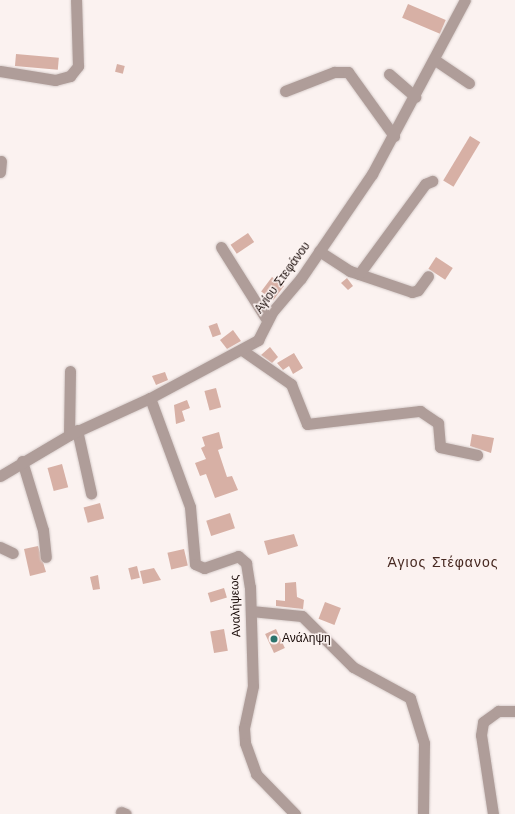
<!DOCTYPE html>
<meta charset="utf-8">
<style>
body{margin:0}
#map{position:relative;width:515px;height:814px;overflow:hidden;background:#fbf2f0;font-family:"Work Sans",sans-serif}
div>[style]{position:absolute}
.building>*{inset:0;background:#d7b0a5;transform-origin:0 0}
.roads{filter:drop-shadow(0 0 1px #d7cdcb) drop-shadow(0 0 1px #d7cdcb)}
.street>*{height:11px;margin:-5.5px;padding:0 5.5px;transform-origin:5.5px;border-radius:5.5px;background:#af9d99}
.dots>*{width:11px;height:11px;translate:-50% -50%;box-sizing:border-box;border:2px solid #fbf2f0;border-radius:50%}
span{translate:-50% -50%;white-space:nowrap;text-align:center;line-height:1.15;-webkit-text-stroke:3px #fbf2f0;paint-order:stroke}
.street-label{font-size:12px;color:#1b0d0a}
.poi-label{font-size:12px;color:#1b0d0a}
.left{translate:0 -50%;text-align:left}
.quarter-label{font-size:14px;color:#472921;letter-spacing:1px}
</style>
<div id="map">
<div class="building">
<div style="left:408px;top:4px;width:41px;height:15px;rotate:23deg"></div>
<div style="left:16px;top:54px;width:43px;height:12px;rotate:5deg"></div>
<div style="left:117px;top:64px;width:8px;height:8px;rotate:14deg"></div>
<div style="left:470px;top:136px;width:12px;height:52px;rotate:31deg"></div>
<div style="left:248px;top:233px;width:11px;height:21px;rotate:56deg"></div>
<div style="left:436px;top:257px;width:20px;height:14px;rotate:33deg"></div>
<div style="left:272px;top:277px;width:15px;height:18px;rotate:37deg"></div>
<div style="clip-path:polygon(347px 278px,353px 286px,348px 290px,341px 283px)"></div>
<div style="left:217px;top:323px;width:12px;height:9px;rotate:70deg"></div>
<div style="clip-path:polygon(233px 330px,241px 341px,227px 349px,220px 340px)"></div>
<div style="clip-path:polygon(270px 347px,278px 357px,272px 363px,261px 355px)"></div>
<div style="clip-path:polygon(294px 353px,303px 368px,293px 374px,289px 366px,283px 370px,277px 363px)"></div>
<div style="clip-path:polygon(165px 372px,168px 380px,156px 385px,152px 376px)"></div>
<div style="left:216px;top:388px;width:20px;height:12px;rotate:75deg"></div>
<div style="clip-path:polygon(187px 400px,190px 408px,182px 411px,185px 421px,176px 424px,174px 405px)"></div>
<div style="clip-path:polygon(219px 432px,223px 448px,218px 450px,227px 477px,232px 476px,238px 490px,215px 498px,206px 474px,200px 476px,195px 463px,206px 459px,201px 448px,205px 446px,202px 437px)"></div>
<div style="clip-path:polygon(472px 434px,494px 438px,491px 453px,470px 446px)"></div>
<div style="left:62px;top:464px;width:24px;height:15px;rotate:75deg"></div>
<div style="left:100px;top:503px;width:16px;height:17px;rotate:75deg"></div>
<div style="left:230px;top:513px;width:16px;height:25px;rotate:72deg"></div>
<div style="clip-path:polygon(294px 534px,298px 546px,268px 555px,264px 541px)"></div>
<div style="clip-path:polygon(38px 546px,46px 572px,30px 576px,24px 549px)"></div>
<div style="left:184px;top:549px;width:17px;height:17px;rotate:77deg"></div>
<div style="left:137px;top:566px;width:12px;height:9px;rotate:76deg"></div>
<div style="clip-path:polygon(154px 568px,161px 580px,143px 584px,140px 571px)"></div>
<div style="clip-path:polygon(98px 575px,100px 589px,93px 590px,90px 577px)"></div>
<div style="clip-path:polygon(296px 582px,297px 597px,304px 600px,303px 609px,276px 606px,276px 600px,285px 601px,285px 583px)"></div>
<div style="left:224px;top:588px;width:10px;height:17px;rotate:73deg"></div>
<div style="left:325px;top:602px;width:17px;height:18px;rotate:21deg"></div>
<div style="left:224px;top:629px;width:22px;height:14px;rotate:80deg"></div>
<div style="left:276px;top:629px;width:21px;height:12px;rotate:65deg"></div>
</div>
<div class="roads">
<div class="street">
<div style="left:435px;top:60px;width:41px;rotate:34.1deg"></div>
<div style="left:0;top:71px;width:56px;rotate:9.3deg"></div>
<div style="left:55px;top:80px;width:16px;rotate:-15deg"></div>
<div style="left:70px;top:76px;width:13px;rotate:-51deg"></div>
<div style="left:78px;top:66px;width:66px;rotate:-91.7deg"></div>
<div style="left:389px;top:74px;width:35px;rotate:41deg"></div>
<div style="left:285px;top:91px;width:53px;rotate:-21.2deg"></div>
<div style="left:334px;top:72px;width:14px"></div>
<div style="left:348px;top:72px;width:79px;rotate:54.3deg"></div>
<div style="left:0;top:172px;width:11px;rotate:-85deg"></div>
<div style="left:221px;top:247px;width:86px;rotate:57.8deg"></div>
<div style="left:319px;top:251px;width:37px;rotate:33deg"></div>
<div style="left:350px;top:271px;width:65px;rotate:18.7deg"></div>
<div style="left:412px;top:292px;width:6px;rotate:-18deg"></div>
<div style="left:418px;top:290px;width:17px;rotate:-54deg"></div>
<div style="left:359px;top:274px;width:112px;rotate:-53.7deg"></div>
<div style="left:425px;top:184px;width:8px;rotate:-23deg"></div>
<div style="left:242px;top:350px;width:60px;rotate:34.8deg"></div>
<div style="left:291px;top:384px;width:43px;rotate:68.2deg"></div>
<div style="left:307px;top:424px;width:114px;rotate:-6.6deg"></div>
<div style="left:420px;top:411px;width:22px;rotate:34deg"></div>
<div style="left:438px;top:423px;width:24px;rotate:85deg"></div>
<div style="left:440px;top:447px;width:38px;rotate:12deg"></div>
<div style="left:150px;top:398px;width:116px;rotate:69.8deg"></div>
<div style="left:190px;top:507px;width:57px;rotate:85deg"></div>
<div style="left:195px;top:564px;width:10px;rotate:24deg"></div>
<div style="left:204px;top:568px;width:36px;rotate:-19deg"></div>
<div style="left:238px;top:556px;width:11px;rotate:41deg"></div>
<div style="left:246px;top:563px;width:24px;rotate:81deg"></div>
<div style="left:250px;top:587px;width:99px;rotate:88.3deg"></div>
<div style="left:253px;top:686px;width:43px;rotate:102.1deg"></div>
<div style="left:244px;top:728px;width:15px;rotate:86deg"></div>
<div style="left:245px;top:743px;width:33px;rotate:70deg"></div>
<div style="left:256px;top:774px;width:56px;rotate:45.7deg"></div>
<div style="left:77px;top:430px;width:65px;rotate:77.5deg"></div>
<div style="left:69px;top:435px;width:64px;rotate:-89.1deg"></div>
<div style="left:22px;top:461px;width:72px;rotate:73.1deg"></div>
<div style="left:43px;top:530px;width:27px;rotate:84deg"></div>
<div style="left:0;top:476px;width:80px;rotate:-30.7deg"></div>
<div style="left:69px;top:435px;width:89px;rotate:-24.6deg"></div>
<div style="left:150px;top:398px;width:123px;rotate:-28.2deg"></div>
<div style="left:258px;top:340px;width:33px;rotate:-63deg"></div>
<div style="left:273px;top:311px;width:43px;rotate:-49.7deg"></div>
<div style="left:301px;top:278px;width:126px;rotate:-55.7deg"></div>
<div style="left:372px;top:174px;width:197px;rotate:-61.9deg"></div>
<div style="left:0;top:547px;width:14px;rotate:25deg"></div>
<div style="left:251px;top:611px;width:51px;rotate:5.6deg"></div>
<div style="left:302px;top:616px;width:72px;rotate:45deg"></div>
<div style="left:353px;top:667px;width:65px;rotate:28.5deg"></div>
<div style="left:410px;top:698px;width:47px;rotate:72.7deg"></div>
<div style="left:424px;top:743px;width:71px;rotate:90.8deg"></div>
<div style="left:121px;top:812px;width:5px;rotate:22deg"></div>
<div style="left:493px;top:814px;width:80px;rotate:-98.6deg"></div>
<div style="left:481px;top:735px;width:13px;rotate:-81deg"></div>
<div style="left:483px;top:722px;width:19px;rotate:-36deg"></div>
<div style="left:498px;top:711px;width:17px"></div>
</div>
</div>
<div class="dots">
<div style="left:274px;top:639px;background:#2b736c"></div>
</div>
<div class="street-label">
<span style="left:283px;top:278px;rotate:-54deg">Αγίου Στεφάνου</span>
<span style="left:236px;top:606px;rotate:-92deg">Αναλήψεως</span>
</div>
<div class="poi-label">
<span class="left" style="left:282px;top:639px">Ανάληψη</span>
</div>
<div class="quarter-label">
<span style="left:443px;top:562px">Άγιος Στέφανος</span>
</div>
</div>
